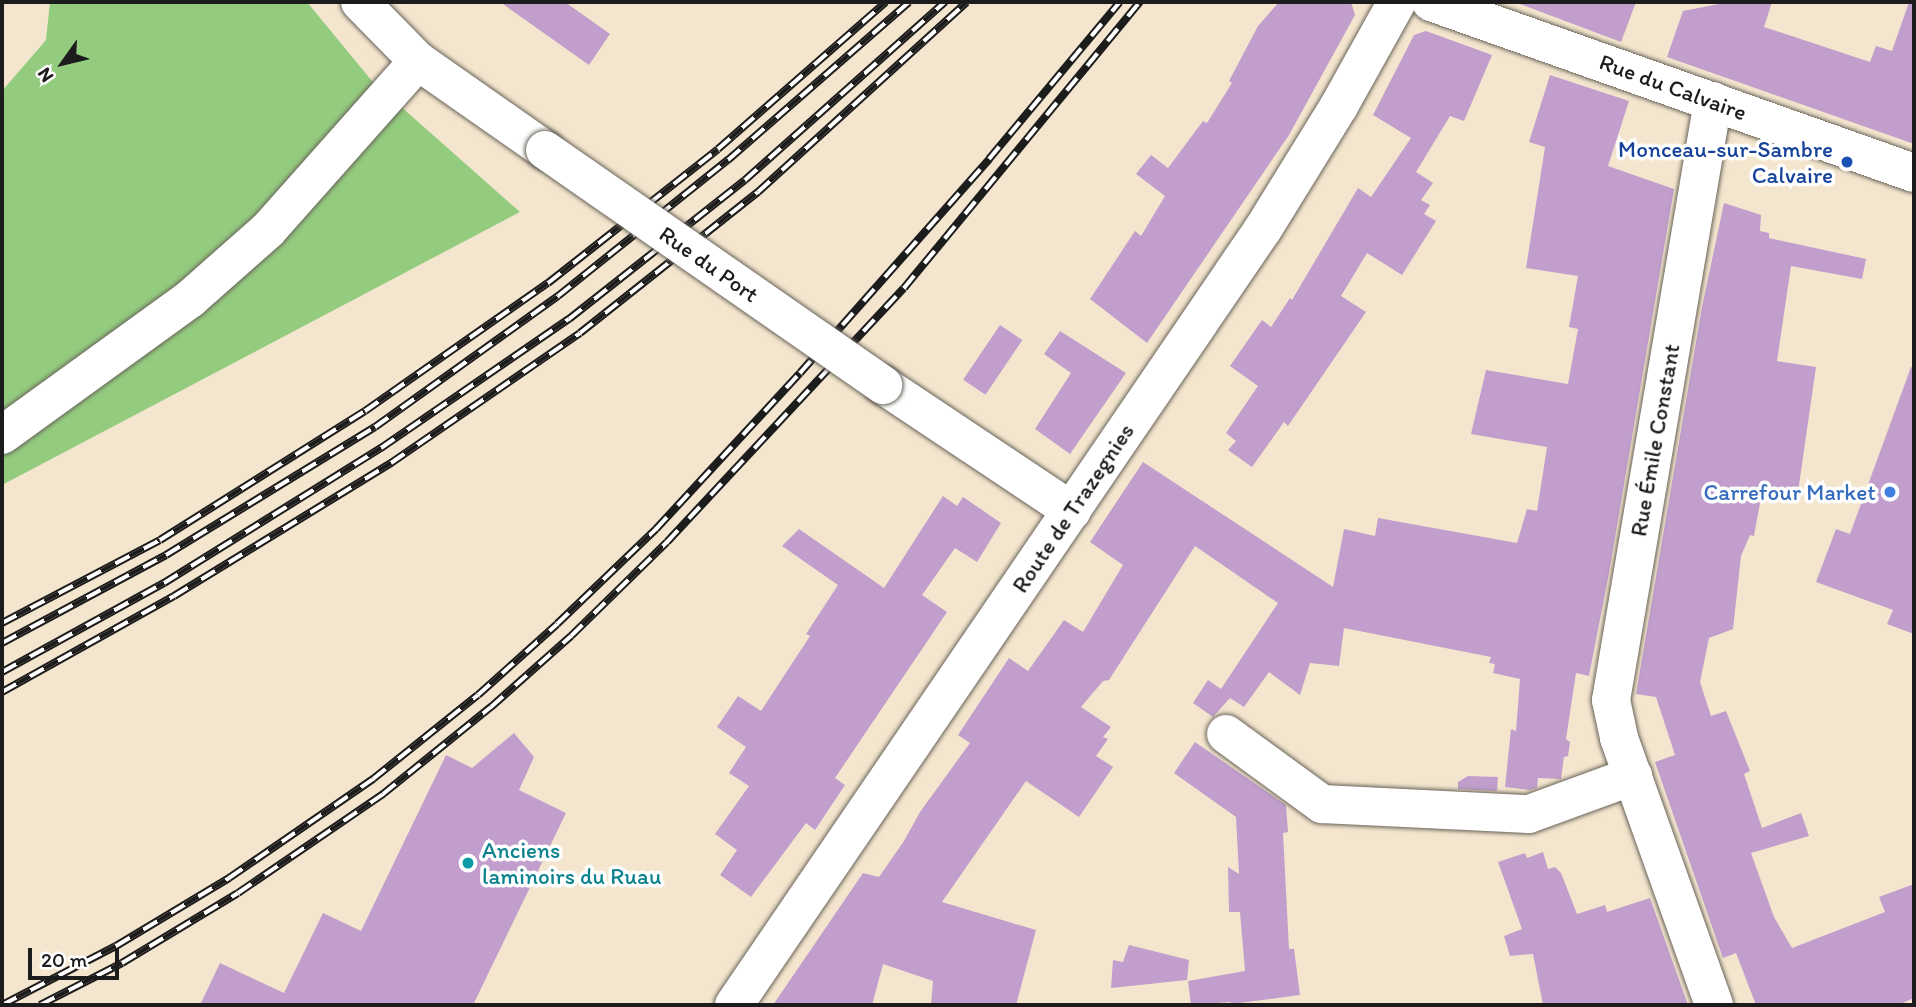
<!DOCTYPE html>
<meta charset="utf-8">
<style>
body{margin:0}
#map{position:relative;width:1916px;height:1007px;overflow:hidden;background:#f4e6ce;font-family:Itim,sans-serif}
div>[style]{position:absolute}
.green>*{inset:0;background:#94cc7f}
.building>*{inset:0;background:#c19ecb;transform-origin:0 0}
.roads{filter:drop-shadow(0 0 2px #68635a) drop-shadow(0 0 2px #68635a)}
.minor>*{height:38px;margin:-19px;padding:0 19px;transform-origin:19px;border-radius:19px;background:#fff}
.major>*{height:38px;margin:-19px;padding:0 19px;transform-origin:19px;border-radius:19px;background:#fff}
.rail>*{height:8px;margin-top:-4px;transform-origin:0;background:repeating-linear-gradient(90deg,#fff 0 16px,#1c1c1c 0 32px);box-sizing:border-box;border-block:2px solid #1c1c1c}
.bridges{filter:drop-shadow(0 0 2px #68635a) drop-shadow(0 0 2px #68635a)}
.major-bridge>*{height:38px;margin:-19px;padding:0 19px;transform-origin:19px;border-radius:19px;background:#fff}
.dots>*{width:19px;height:19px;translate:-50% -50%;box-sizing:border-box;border:4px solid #fff;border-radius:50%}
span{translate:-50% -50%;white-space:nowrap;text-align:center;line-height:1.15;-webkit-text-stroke:7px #fff;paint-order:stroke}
.street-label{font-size:23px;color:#1c1c1c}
.transit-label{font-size:23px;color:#164399}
.right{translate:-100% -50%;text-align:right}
.shop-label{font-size:23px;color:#366cbe}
.culture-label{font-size:23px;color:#0d838f}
.left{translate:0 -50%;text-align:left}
.frame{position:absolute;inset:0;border:4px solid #1c1c1c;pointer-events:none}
.north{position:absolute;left:28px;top:28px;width:70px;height:70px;-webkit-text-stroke:5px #fff;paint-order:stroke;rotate:236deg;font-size:19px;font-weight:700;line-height:28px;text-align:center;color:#1c1c1c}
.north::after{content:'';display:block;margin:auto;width:24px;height:32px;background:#1c1c1c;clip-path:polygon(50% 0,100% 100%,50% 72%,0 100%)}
.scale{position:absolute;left:28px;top:948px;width:91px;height:32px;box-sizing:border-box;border:4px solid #1c1c1c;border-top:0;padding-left:9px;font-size:21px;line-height:24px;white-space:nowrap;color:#1c1c1c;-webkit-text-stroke:5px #fff;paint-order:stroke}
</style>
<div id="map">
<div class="green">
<div style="clip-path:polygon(50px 2px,307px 2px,372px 81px,520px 212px,2px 485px,2px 91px,46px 40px)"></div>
</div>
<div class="building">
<div style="clip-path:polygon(500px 2px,565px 2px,610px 34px,589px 65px)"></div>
<div style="clip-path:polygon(1279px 2px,1351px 2px,1355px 15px,1289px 135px,1147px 343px,1090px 299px,1135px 231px,1141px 236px,1165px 196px,1136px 174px,1151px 155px,1168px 168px,1203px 121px,1207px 123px,1232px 83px,1229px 81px,1258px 26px)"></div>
<div style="clip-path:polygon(1520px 2px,1636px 2px,1621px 42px,1520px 4px)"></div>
<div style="clip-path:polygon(1729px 2px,1772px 2px,1764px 27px,1870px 62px,1876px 46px,1892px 51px,1909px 2px,1914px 2px,1914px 144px,1667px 57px,1683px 11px)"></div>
<div style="clip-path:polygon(1426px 31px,1492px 55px,1464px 121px,1450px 116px,1416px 172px,1433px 183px,1421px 200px,1430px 205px,1424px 214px,1436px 221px,1402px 275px,1367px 253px,1341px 296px,1366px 312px,1288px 426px,1284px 422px,1252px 467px,1228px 450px,1236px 441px,1226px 433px,1258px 386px,1230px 366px,1262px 320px,1271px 327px,1290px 298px,1292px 300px,1358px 188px,1371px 197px,1411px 138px,1373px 115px,1414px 35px)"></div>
<div style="clip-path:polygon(1550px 75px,1629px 101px,1608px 166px,1674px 189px,1609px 573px,1589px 676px,1576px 673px,1566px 739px,1570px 742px,1568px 756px,1564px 757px,1561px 779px,1538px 778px,1537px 788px,1530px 790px,1505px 787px,1511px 729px,1516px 731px,1520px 679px,1493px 673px,1495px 664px,1489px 663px,1491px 657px,1344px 628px,1339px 666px,1310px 663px,1300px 695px,1269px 672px,1244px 707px,1230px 698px,1213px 717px,1193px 703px,1208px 680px,1221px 689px,1278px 603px,1195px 546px,1109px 680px,1103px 681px,1081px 707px,1111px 727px,1103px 737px,1108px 739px,1096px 756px,1113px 767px,1079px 817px,1026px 781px,942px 902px,1036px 930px,1016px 1005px,931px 1005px,933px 981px,883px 964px,872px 1005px,773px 1005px,863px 873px,879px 877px,904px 841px,920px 812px,970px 743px,958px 735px,1009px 658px,1028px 671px,1064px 620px,1083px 632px,1123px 565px,1090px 542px,1143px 462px,1333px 587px,1344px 529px,1375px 536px,1378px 518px,1517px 543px,1527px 509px,1537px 511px,1547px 447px,1471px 434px,1486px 370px,1568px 384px,1578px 329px,1569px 327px,1578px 276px,1526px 268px,1545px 147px,1529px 142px)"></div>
<div style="clip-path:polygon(1724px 203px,1761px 215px,1760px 231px,1769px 233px,1769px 238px,1866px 259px,1862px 279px,1791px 266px,1777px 361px,1816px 367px,1797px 499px,1762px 492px,1754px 536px,1750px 535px,1741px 556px,1733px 629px,1709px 638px,1700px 682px,1711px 716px,1726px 711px,1750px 771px,1744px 774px,1762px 828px,1801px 813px,1809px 836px,1751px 853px,1774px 917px,1792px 948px,1885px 912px,1879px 897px,1914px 884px,1914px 998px,1898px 1005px,1756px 1005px,1736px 953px,1723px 958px,1655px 762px,1675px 755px,1656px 697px,1636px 694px,1702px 307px)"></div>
<div style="left:1000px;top:325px;width:27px;height:66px;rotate:34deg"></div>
<div style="clip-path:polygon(1060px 331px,1126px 373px,1070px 454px,1035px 429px,1071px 373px,1044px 354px)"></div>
<div style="clip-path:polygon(1911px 367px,1914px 368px,1914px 634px,1887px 624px,1893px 610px,1816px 582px,1836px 529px,1850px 534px)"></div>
<div style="clip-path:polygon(943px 496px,957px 506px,963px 497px,1001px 523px,977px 562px,955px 548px,922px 595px,947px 612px,835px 778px,845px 785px,815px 830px,806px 823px,751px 897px,720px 875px,737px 850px,715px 834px,749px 786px,729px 773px,746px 747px,717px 727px,738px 696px,761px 711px,810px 636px,806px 634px,838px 585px,782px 546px,799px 529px,884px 588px)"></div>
<div style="clip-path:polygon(514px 733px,534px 757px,519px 790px,566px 813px,473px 1005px,200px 1005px,220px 963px,284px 993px,323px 913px,361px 931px,446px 755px,472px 768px)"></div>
<div style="clip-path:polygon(1195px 742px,1286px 805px,1288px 832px,1283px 833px,1289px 949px,1294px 949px,1300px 995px,1231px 1004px,1231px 1002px,1191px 1005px,1188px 981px,1245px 971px,1240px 912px,1229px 912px,1228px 867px,1239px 874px,1236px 817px,1174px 773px)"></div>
<div style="clip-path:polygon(1468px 776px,1498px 777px,1497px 791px,1458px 789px,1458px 782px)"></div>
<div style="clip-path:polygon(1543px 852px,1548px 869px,1555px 867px,1561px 873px,1577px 914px,1605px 905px,1607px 912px,1650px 898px,1688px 1005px,1543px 1005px,1533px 954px,1510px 956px,1504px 936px,1522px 929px,1498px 862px,1525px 853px,1527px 858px)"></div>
<div style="clip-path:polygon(1129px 945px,1189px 960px,1187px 980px,1111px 988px,1113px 960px,1123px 962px)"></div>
</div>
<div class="roads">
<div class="minor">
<div style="left:1431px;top:2px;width:512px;rotate:19.5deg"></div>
<div style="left:1713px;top:101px;width:608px;rotate:99.66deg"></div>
<div style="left:1611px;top:700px;width:39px;rotate:78deg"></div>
<div style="left:1619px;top:738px;width:283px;rotate:70.4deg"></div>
<div style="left:2px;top:435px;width:232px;rotate:-35.9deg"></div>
<div style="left:190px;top:299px;width:104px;rotate:-41.5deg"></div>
<div style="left:268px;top:230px;width:226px;rotate:-48.4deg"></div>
<div style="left:1226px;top:734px;width:119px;rotate:36.1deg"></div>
<div style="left:1322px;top:804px;width:207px;rotate:2.8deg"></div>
<div style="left:1529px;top:814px;width:111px;rotate:-20.1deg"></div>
</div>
<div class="major">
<div style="left:360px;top:2px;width:83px;rotate:45.5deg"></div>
<div style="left:418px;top:61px;width:155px;rotate:35deg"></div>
<div style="left:883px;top:385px;width:227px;rotate:33.7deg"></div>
<div style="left:734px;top:1005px;width:939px;rotate:-55.72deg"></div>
<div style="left:1263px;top:229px;width:145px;rotate:-58.3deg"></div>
<div style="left:1339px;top:106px;width:119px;rotate:-60.9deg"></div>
</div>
</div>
<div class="rail">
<div style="left:2px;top:623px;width:178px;rotate:-27.7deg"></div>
<div style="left:160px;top:540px;width:242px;rotate:-32.2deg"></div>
<div style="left:365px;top:411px;width:223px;rotate:-35deg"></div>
<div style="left:548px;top:283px;width:216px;rotate:-38.2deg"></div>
<div style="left:718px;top:149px;width:223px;rotate:-41.2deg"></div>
<div style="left:2px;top:643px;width:186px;rotate:-28.2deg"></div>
<div style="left:166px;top:555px;width:245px;rotate:-31.5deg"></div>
<div style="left:375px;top:427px;width:225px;rotate:-35.6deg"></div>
<div style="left:558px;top:296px;width:218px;rotate:-38.7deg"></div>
<div style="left:728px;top:160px;width:240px;rotate:-41.1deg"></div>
<div style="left:2px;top:672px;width:185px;rotate:-28.8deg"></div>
<div style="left:164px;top:583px;width:256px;rotate:-31.9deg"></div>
<div style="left:381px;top:448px;width:228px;rotate:-34.5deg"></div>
<div style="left:569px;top:319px;width:224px;rotate:-38.3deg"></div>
<div style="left:745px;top:180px;width:268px;rotate:-41.7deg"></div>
<div style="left:2px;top:692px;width:197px;rotate:-29.2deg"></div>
<div style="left:174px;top:596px;width:255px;rotate:-31.5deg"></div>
<div style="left:391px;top:463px;width:229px;rotate:-34.5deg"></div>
<div style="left:580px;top:333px;width:227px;rotate:-38.4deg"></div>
<div style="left:758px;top:192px;width:282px;rotate:-42.3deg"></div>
<div style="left:2px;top:1005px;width:128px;rotate:-27.4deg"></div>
<div style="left:116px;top:946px;width:132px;rotate:-31deg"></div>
<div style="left:229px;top:878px;width:175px;rotate:-34.5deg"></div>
<div style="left:373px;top:779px;width:134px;rotate:-38.7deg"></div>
<div style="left:478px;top:695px;width:106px;rotate:-41.9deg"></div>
<div style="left:557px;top:624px;width:137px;rotate:-43.8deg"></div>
<div style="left:656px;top:529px;width:212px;rotate:-47.3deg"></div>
<div style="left:800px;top:373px;width:286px;rotate:-48.5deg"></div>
<div style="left:989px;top:159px;width:204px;rotate:-50.2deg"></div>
<div style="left:40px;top:1005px;width:92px;rotate:-27.1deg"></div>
<div style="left:122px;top:963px;width:135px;rotate:-31.1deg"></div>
<div style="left:238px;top:893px;width:176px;rotate:-34.3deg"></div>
<div style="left:383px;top:794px;width:139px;rotate:-38.9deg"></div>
<div style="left:491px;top:707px;width:107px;rotate:-41.6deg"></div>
<div style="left:571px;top:636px;width:134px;rotate:-44.4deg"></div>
<div style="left:667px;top:542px;width:347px;rotate:-47deg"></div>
<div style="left:904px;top:288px;width:371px;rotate:-50.5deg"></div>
</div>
<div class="bridges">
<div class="major-bridge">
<div style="left:545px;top:150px;width:412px;rotate:34.8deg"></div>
</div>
</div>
<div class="dots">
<div style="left:1847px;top:162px;background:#1a4fb4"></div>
<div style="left:1890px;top:492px;background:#3f7fe0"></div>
<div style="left:468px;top:863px;background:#0f9aa8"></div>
</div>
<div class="street-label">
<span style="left:1673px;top:87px;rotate:20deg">Rue du Calvaire</span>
<span style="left:709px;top:264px;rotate:35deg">Rue du Port</span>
<span style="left:1655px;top:440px;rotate:-80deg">Rue Émile Constant</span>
<span style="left:1073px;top:508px;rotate:-56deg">Route de Trazegnies</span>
</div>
<div class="transit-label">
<span class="right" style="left:1833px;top:162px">Monceau-sur-Sambre<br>Calvaire</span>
</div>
<div class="shop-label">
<span class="right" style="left:1876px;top:492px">Carrefour Market</span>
</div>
<div class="culture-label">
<span class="left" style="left:482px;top:863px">Anciens<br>laminoirs du Ruau</span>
</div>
<div class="frame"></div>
<div class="north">N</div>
<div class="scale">20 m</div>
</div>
